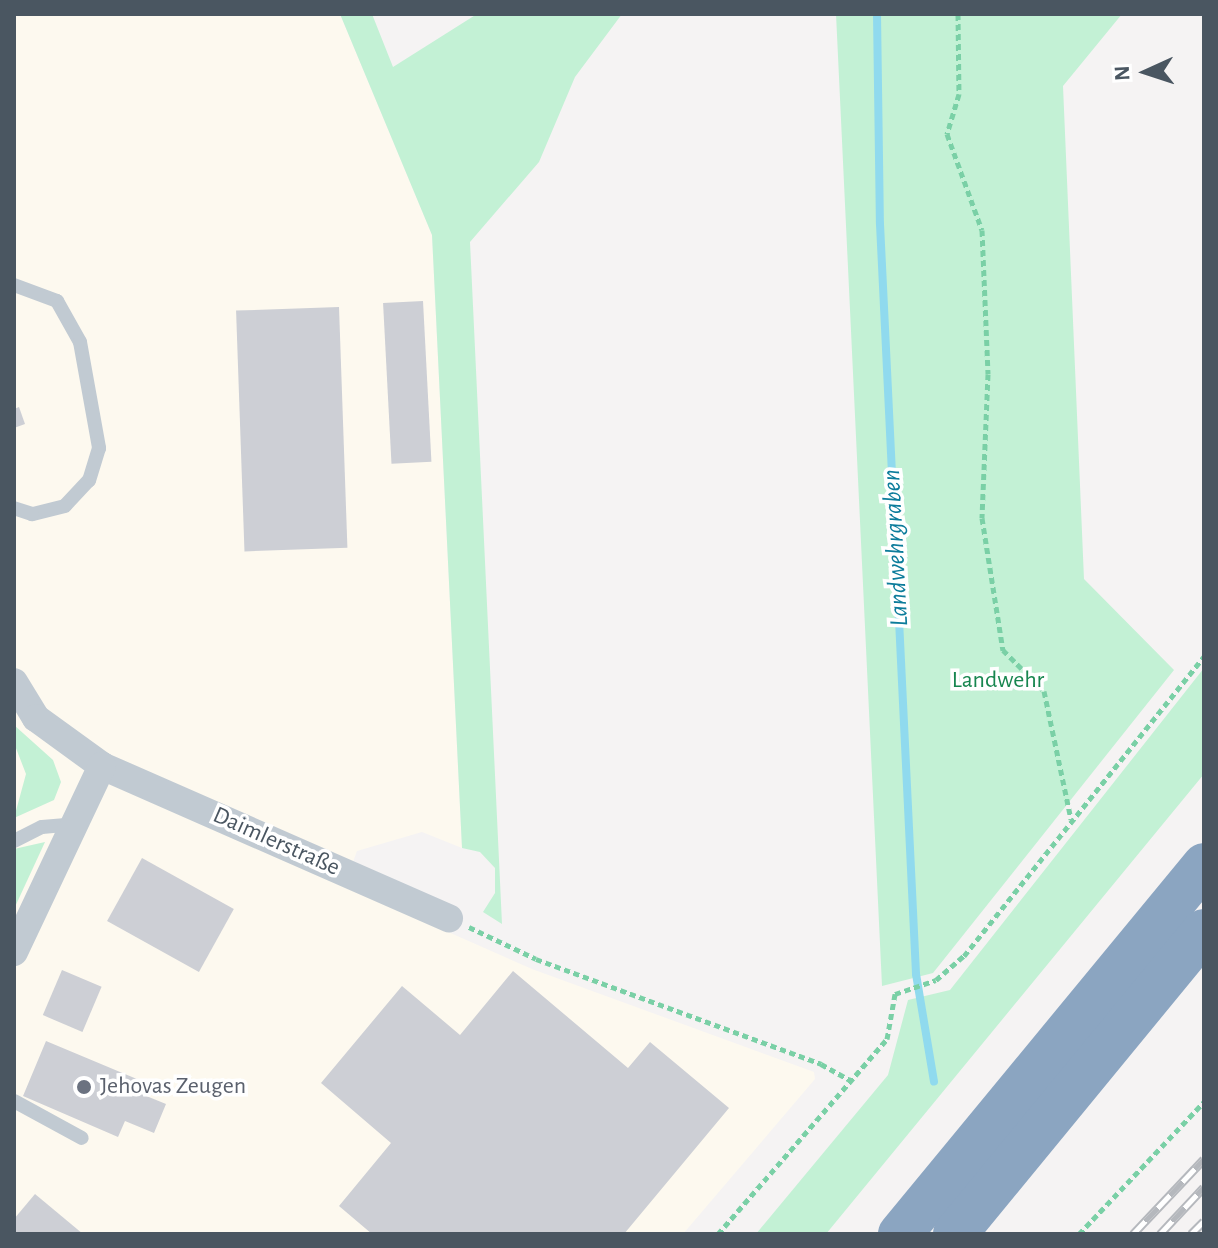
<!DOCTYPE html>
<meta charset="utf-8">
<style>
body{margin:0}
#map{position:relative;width:1218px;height:1248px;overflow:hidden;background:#f5f3f3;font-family:"Alegreya Sans",sans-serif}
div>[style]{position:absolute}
.commercial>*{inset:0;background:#fdf9ef}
.green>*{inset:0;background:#c3f1d5}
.stream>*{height:8px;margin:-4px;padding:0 4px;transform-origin:4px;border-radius:4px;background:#90daee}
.building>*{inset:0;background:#cdcfd5;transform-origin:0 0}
.path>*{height:5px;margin-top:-2.5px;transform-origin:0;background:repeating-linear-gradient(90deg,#7ad0a6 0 6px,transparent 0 10px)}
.service>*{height:14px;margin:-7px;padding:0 7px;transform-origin:7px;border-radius:7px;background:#c1cad2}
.minor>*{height:28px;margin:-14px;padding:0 14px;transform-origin:14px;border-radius:14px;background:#c1cad2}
.motorway>*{height:44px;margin:-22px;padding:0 22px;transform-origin:22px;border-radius:22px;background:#8ba5c1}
.rail>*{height:9px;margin-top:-4.5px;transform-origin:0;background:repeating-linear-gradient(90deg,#fff 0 18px,#b5b8bd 0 36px);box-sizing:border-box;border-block:2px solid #b5b8bd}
.dots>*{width:22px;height:22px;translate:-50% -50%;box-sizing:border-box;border:4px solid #fff;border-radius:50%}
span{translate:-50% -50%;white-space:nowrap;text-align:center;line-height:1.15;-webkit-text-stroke:7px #fff;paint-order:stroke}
.park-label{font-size:24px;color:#17864f}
.street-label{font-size:24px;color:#4a5661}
.worship-label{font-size:24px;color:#5b616d}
.left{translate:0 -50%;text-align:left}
.water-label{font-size:26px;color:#0c7c9b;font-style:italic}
.frame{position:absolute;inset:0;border:16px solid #4a5661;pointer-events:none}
.north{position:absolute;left:1106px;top:32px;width:80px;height:80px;-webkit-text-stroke:6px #fff;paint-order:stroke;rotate:267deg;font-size:22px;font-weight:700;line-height:32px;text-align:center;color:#4a5661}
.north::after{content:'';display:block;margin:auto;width:28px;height:36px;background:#4a5661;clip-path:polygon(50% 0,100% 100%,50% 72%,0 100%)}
</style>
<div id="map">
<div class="commercial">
<div style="clip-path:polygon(14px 14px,340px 14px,432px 235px,462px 848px,422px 832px,357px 851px,344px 886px,532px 969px,814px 1072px,815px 1079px,683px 1234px,14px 1234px)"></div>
</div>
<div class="green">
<div style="clip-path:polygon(340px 14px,372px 14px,393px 67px,477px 14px,622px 14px,575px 77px,539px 162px,470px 242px,502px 924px,483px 912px,495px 893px,495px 868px,480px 852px,462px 848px,432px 235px)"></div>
<div style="clip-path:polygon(836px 14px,1122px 14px,1063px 86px,1084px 579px,1174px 670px,933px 973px,882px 986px)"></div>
<div style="clip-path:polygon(1204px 668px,1204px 774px,826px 1234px,756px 1234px,888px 1075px,908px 1000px,950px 990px)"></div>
<div style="clip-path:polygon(14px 725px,53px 760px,61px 782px,54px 800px,14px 818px,26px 774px,14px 743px)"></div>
<div style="clip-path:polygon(45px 842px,14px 909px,14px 849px)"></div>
</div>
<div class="stream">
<div style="left:877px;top:14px;width:210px;rotate:89.2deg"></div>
<div style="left:880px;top:224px;width:751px;rotate:87.25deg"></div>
<div style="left:916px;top:974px;width:109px;rotate:80.5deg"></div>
</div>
<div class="building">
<div style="left:423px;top:301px;width:161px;height:40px;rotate:87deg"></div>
<div style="left:339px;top:307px;width:241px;height:103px;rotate:88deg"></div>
<div style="clip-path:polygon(19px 407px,25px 424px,14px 428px,14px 409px)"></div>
<div style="left:142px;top:858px;width:105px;height:72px;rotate:29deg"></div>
<div style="left:62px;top:970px;width:43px;height:49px;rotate:23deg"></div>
<div style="clip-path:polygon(513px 971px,628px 1068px,650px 1042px,729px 1108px,624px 1234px,372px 1234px,339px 1206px,391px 1143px,321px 1083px,402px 986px,460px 1035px)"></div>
<div style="clip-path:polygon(46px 1041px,144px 1082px,139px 1093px,166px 1104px,154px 1133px,125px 1121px,118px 1137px,23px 1096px)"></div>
<div style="clip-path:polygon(35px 1194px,83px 1234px,14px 1234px,14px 1219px)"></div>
</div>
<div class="path">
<div style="left:958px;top:14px;width:80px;rotate:89.3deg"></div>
<div style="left:959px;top:94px;width:42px;rotate:106.7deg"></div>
<div style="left:947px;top:134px;width:102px;rotate:70deg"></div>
<div style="left:982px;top:230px;width:144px;rotate:87.6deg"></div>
<div style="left:988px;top:374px;width:144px;rotate:92.4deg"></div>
<div style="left:982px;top:518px;width:134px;rotate:81deg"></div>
<div style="left:1003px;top:650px;width:58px;rotate:45deg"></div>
<div style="left:1044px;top:691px;width:131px;rotate:78.1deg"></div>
<div style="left:469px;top:927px;width:74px;rotate:25.5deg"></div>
<div style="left:536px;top:959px;width:304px;rotate:20.2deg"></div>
<div style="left:821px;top:1064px;width:33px;rotate:29deg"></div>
<div style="left:718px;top:1234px;width:258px;rotate:-49.1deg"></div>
<div style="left:887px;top:1039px;width:46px;rotate:-79.9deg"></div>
<div style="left:895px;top:994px;width:43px;rotate:-18.9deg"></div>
<div style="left:936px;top:980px;width:37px;rotate:-41deg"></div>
<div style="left:964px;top:956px;width:384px;rotate:-51.3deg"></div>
<div style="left:1079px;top:1234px;width:182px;rotate:-46.6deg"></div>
</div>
<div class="service">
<div style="left:14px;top:285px;width:46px;rotate:20.4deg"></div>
<div style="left:57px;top:301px;width:47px;rotate:60.7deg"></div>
<div style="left:80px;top:342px;width:108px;rotate:79.8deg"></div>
<div style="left:99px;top:448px;width:34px;rotate:107deg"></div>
<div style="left:89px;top:480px;width:35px;rotate:133deg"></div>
<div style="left:65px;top:506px;width:34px;rotate:166deg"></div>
<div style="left:32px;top:514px;width:19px;rotate:-162deg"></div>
<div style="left:14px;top:841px;width:31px;rotate:-27deg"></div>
<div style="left:42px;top:827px;width:33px;rotate:-5deg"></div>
<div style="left:14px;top:1101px;width:77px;rotate:28.6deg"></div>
</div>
<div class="minor">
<div style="left:14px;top:682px;width:42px;rotate:58.6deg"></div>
<div style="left:36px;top:718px;width:82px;rotate:36deg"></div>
<div style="left:102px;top:766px;width:379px;rotate:23.7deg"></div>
<div style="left:14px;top:952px;width:206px;rotate:-64.7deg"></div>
</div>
<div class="motorway">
<div style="left:900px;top:1234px;width:478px;rotate:-50.5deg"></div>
<div style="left:955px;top:1234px;width:392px;rotate:-50.6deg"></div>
</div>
<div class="rail">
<div style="left:1133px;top:1234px;width:103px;rotate:-46.6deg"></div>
<div style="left:1160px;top:1234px;width:64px;rotate:-46.9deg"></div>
<div style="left:1191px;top:1234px;width:18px;rotate:-45deg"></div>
</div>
<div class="dots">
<div style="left:84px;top:1087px;background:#6b7280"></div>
</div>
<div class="park-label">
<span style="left:998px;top:681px">Landwehr</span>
</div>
<div class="street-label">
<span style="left:276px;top:842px;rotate:24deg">Daimlerstraße</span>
</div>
<div class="worship-label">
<span class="left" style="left:100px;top:1087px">Jehovas Zeugen</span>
</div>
<div class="water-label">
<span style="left:896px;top:548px;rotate:-93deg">Landwehrgraben</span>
</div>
<div class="frame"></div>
<div class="north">N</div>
</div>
